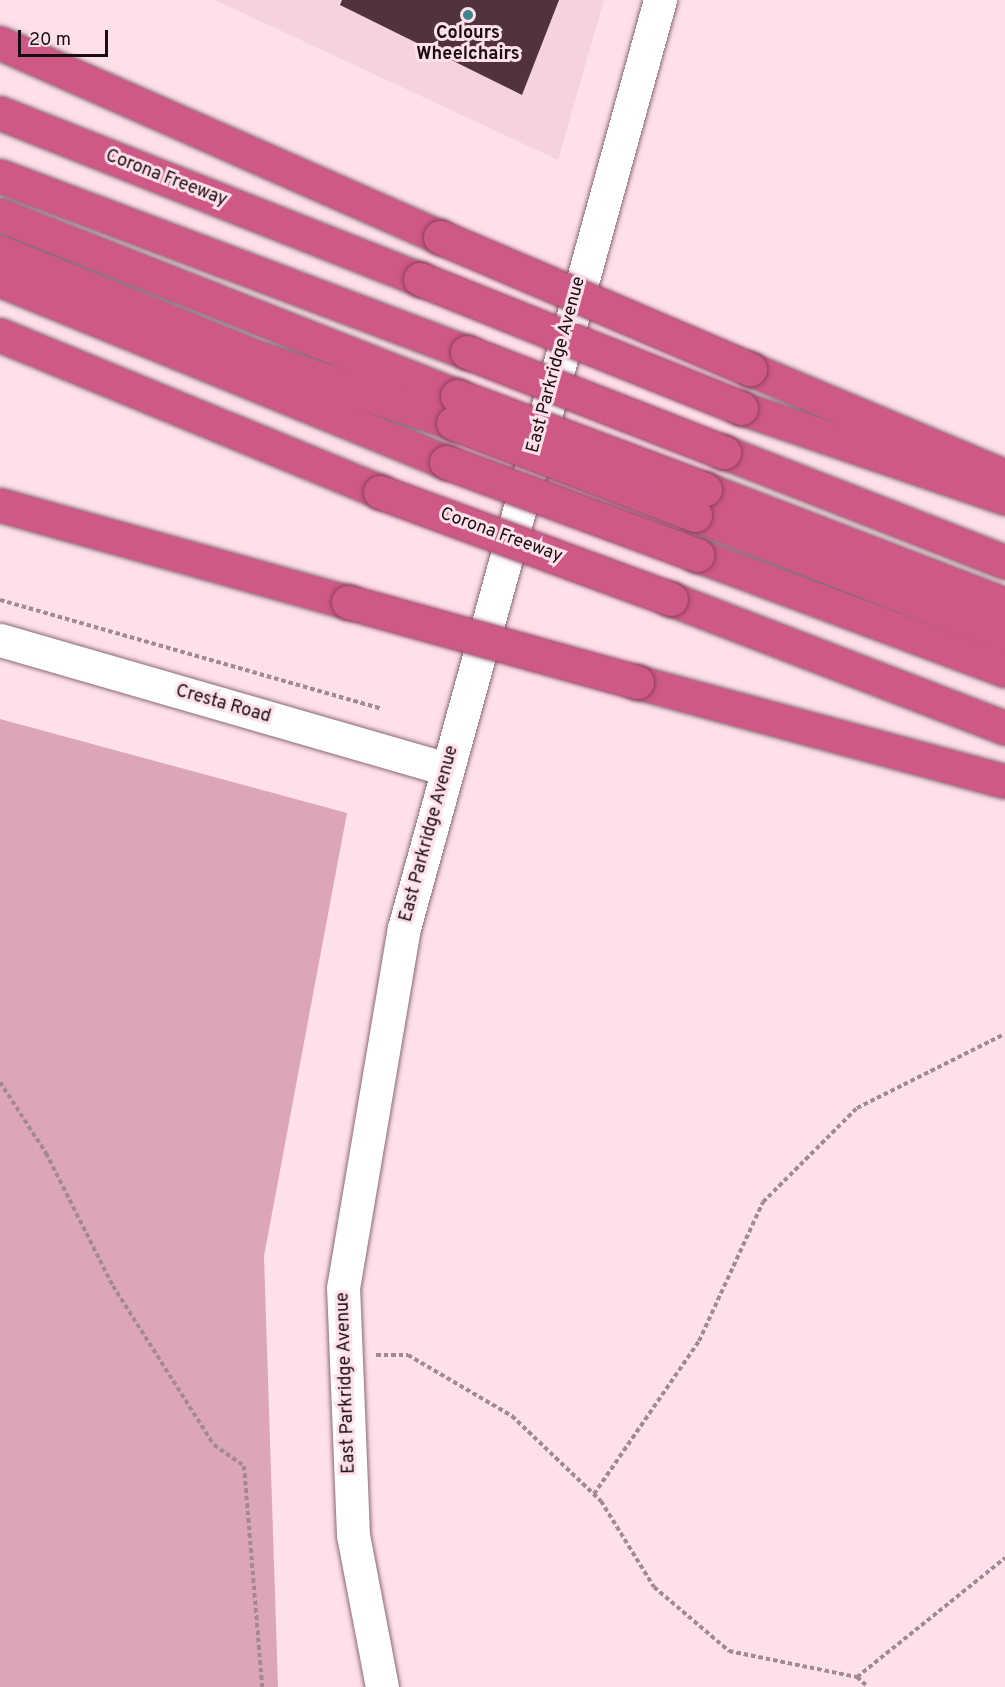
<!DOCTYPE html>
<style>
body{margin:0}
#map{position:relative;width:1005px;height:1687px;overflow:hidden;background:#fee0e9;font-family:Overpass,sans-serif}
div>[style]{position:absolute}
.built>*{inset:0;background:#f6d2dd}
.green>*{inset:0;background:#dda6b8}
.building>*{inset:0;background:#51333d}
.path>*{height:4px;margin-top:-2px;transform-origin:0;background:repeating-linear-gradient(90deg,#a18a92 0 4.5px,transparent 0 7.5px)}
.roads{filter:drop-shadow(0 0 2px #8a6974) drop-shadow(0 0 2px #8a6974)}
.tertiary>*{height:33px;margin:-16.5px;padding:0 16.5px;transform-origin:16.5px;border-radius:16.5px;background:#fff}
.secondary>*{height:33px;margin:-16.5px;padding:0 16.5px;transform-origin:16.5px;border-radius:16.5px;background:#fff}
.motorway>*{height:33px;margin:-16.5px;padding:0 16.5px;transform-origin:16.5px;border-radius:16.5px;background:#ce5987}
.bridges{filter:drop-shadow(0 0 2px #8f3e5e) drop-shadow(0 0 2px #8f3e5e)}
.motorway-bridge>*{height:33px;margin:-16.5px;padding:0 16.5px;transform-origin:16.5px;border-radius:16.5px;background:#ce5987}
.dots>*{width:16px;height:16px;translate:-50% -50%;box-sizing:border-box;border:3px solid #fee0e9;border-radius:50%}
span{translate:-50% -50%;white-space:nowrap;text-align:center;line-height:1.15;-webkit-text-stroke:6px #fee0e9;paint-order:stroke}
.poi-label{font-size:18px;color:#1a0d12;font-weight:700}
.street-label{font-size:18px;color:#1a0d12}
.scale{position:absolute;left:18px;top:30px;width:90px;height:27px;box-sizing:border-box;border:3px solid #1a0d12;border-top:0;padding-left:8px;font-size:18px;line-height:21px;white-space:nowrap;color:#1a0d12;-webkit-text-stroke:4px #fee0e9;paint-order:stroke}
</style>
<div id="map">
<div class="built">
<div style="clip-path:polygon(215px 0,604px 0,558px 160px)"></div>
</div>
<div class="green">
<div style="clip-path:polygon(0 719px,347px 813px,264px 1256px,278px 1687px,0 1687px)"></div>
</div>
<div class="building">
<div style="clip-path:polygon(342px 0,559px 0,522px 95px,340px 5px)"></div>
</div>
<div class="path">
<div style="left:0;top:600px;width:395px;rotate:15.9deg"></div>
<div style="left:0;top:1082px;width:85px;rotate:57.1deg"></div>
<div style="left:46px;top:1153px;width:149px;rotate:63.3deg"></div>
<div style="left:113px;top:1286px;width:188px;rotate:57.6deg"></div>
<div style="left:214px;top:1445px;width:37px;rotate:35deg"></div>
<div style="left:244px;top:1466px;width:222px;rotate:85.3deg"></div>
<div style="left:376px;top:1355px;width:32px"></div>
<div style="left:408px;top:1355px;width:121px;rotate:30.4deg"></div>
<div style="left:512px;top:1416px;width:123px;rotate:43.7deg"></div>
<div style="left:601px;top:1501px;width:101px;rotate:58.4deg"></div>
<div style="left:654px;top:1587px;width:99px;rotate:40.5deg"></div>
<div style="left:729px;top:1651px;width:131px;rotate:11.5deg"></div>
<div style="left:857px;top:1677px;width:15px;rotate:42deg"></div>
<div style="left:594px;top:1494px;width:186px;rotate:-55.5deg"></div>
<div style="left:699px;top:1341px;width:153px;rotate:-65.3deg"></div>
<div style="left:763px;top:1202px;width:133px;rotate:-45deg"></div>
<div style="left:857px;top:1108px;width:165px;rotate:-26.6deg"></div>
<div style="left:857px;top:1677px;width:190px;rotate:-38.8deg"></div>
</div>
<div class="roads">
<div class="tertiary">
<div style="left:0;top:640px;width:465px;rotate:16.1deg"></div>
</div>
<div class="secondary">
<div style="left:382px;top:1687px;width:155px;rotate:-100.8deg"></div>
<div style="left:353px;top:1535px;width:247px;rotate:-92.3deg"></div>
<div style="left:343px;top:1288px;width:365px;rotate:-80.4deg"></div>
<div style="left:404px;top:928px;width:963px;rotate:-74.58deg"></div>
</div>
<div class="motorway">
<div style="left:0;top:43px;width:481px;rotate:23.8deg"></div>
<div style="left:0;top:113px;width:452px;rotate:21.6deg"></div>
<div style="left:0;top:176px;width:499px;rotate:20.7deg"></div>
<div style="left:0;top:215px;width:492px;rotate:21.6deg"></div>
<div style="left:0;top:252px;width:277px;rotate:22.3deg"></div>
<div style="left:256px;top:357px;width:208px;rotate:18.5deg"></div>
<div style="left:0;top:280px;width:482px;rotate:22.2deg"></div>
<div style="left:0;top:335px;width:411px;rotate:22.4deg"></div>
<div style="left:750px;top:369px;width:277px;rotate:22.8deg"></div>
<div style="left:741px;top:408px;width:279px;rotate:18.8deg"></div>
<div style="left:724px;top:452px;width:302px;rotate:21.4deg"></div>
<div style="left:705px;top:489px;width:321px;rotate:21deg"></div>
<div style="left:0;top:505px;width:361px;rotate:15.6deg"></div>
<div style="left:695px;top:515px;width:333px;rotate:21.3deg"></div>
<div style="left:697px;top:555px;width:329px;rotate:20.5deg"></div>
<div style="left:671px;top:599px;width:358px;rotate:21.1deg"></div>
<div style="left:637px;top:682px;width:381px;rotate:15.1deg"></div>
</div>
</div>
<div class="bridges">
<div class="motorway-bridge">
<div style="left:440px;top:237px;width:337px;rotate:23.1deg"></div>
<div style="left:420px;top:279px;width:346px;rotate:21.9deg"></div>
<div style="left:467px;top:352px;width:276px;rotate:21.3deg"></div>
<div style="left:457px;top:396px;width:265px;rotate:20.6deg"></div>
<div style="left:453px;top:423px;width:259px;rotate:20.8deg"></div>
<div style="left:446px;top:462px;width:268px;rotate:20.3deg"></div>
<div style="left:380px;top:492px;width:310px;rotate:20.2deg"></div>
<div style="left:348px;top:602px;width:300px;rotate:15.5deg"></div>
</div>
</div>
<div class="dots">
<div style="left:468px;top:15px;background:#3e858e"></div>
</div>
<div class="poi-label">
<span style="left:468px;top:45px">Colours<br>Wheelchairs</span>
</div>
<div class="street-label">
<span style="left:166px;top:179px;rotate:21deg">Corona Freeway</span>
<span style="left:557px;top:365px;rotate:-75deg">East Parkridge Avenue</span>
<span style="left:501px;top:536px;rotate:20deg">Corona Freeway</span>
<span style="left:223px;top:705px;rotate:16deg">Cresta Road</span>
<span style="left:430px;top:834px;rotate:-75deg">East Parkridge Avenue</span>
<span style="left:347px;top:1383px;rotate:-92deg">East Parkridge Avenue</span>
</div>
<div class="scale">20 m</div>
</div>
